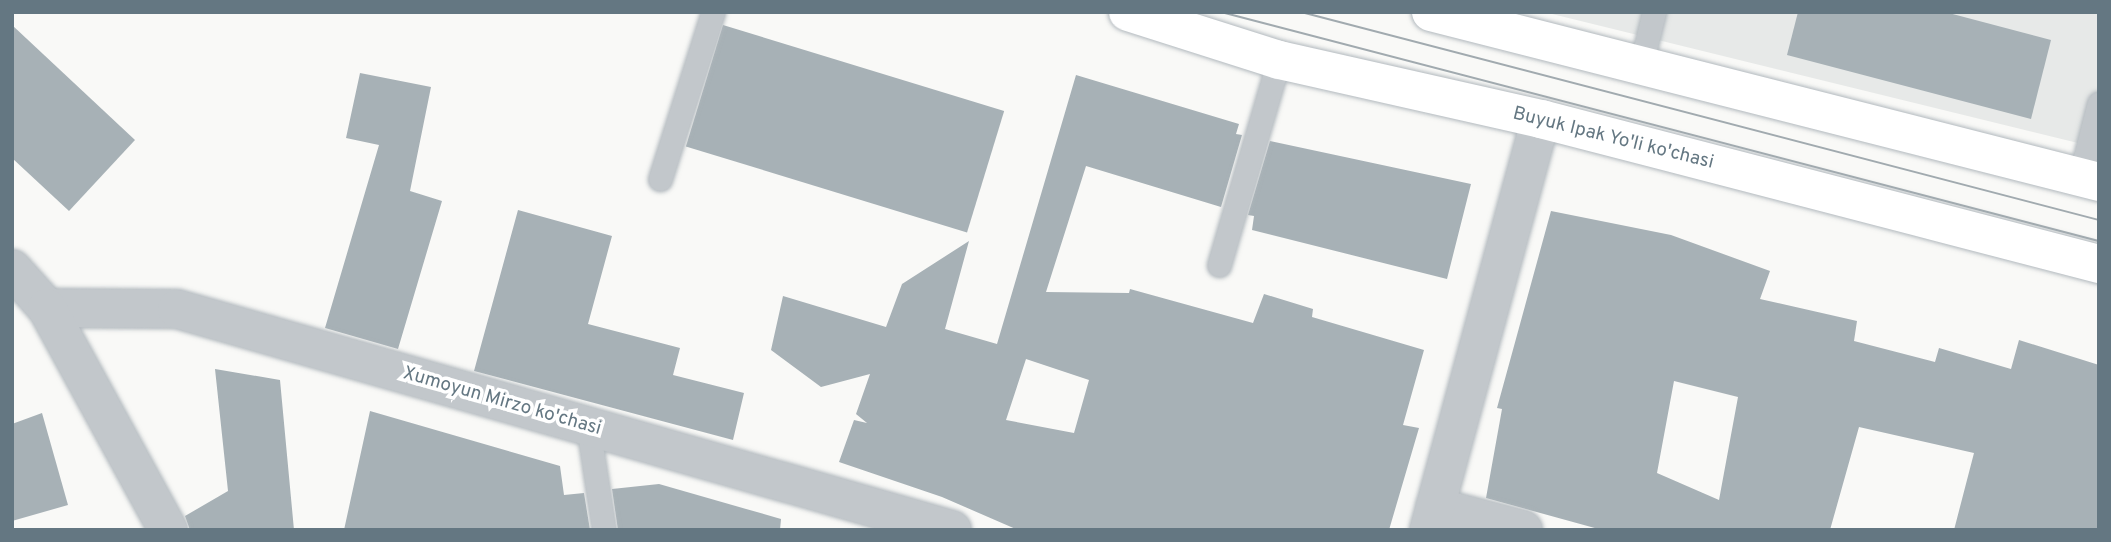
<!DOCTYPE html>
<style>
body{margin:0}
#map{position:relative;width:2111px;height:542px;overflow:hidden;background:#f9f9f7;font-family:Overpass,sans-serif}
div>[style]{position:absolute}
.built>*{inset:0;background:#e7e9e8}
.building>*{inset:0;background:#a7b1b6;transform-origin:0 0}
.roads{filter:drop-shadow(0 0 2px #b2b9be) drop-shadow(0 0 2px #b2b9be)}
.service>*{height:23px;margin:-11.5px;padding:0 11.5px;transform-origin:11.5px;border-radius:11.5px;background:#c2c7cb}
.minor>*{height:38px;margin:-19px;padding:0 19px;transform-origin:19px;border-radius:19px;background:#c2c7cb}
.tertiary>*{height:38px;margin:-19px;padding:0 19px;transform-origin:19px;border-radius:19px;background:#c2c7cb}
.secondary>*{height:38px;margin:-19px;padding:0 19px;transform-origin:19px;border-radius:19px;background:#fff}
.tram>*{height:2px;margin:-1px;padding:0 1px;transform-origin:1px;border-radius:1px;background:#a1aaaf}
span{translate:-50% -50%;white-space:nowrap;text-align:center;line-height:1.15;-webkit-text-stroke:7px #fff;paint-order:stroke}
.street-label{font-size:19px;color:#647782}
.frame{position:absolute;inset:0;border:14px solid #647782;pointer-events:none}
</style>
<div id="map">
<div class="built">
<div style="clip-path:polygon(1544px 12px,2099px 12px,2099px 90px,2082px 144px)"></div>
</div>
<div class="building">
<div style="clip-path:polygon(1798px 12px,1945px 12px,2051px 40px,2031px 119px,1787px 55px)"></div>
<div style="clip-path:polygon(12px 25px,135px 140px,69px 211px,12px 158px)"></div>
<div style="left:723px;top:25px;width:294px;height:127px;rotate:17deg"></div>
<div style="clip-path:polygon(360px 73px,431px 87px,410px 191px,442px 201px,398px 349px,325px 328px,379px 145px,346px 138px)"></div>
<div style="clip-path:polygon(evenodd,1076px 75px,1239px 124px,1236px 134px,1242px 135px,1221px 207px,1086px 166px,1046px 292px,1129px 293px,1130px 289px,1253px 323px,1264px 294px,1313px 309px,1312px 317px,1424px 350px,1403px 425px,1419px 428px,1389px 530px,1018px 530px,942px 497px,839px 462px,854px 420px,867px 423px,856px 414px,870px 374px,821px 387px,771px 350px,783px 296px,886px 327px,902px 284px,969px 241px,945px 329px,997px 344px,1076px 75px,1026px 359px,1089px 380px,1074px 433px,1006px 420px,1026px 359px)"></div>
<div style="clip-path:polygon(1270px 141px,1471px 184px,1447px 279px,1252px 230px,1254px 216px,1248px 215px)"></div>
<div style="clip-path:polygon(518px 210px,612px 236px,588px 324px,680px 348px,673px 375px,744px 393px,733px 440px,474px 371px)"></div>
<div style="clip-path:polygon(evenodd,1551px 211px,1671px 235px,1770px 271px,1760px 299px,1857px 321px,1854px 341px,1935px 362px,1939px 348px,2011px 369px,2019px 340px,2099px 365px,2099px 530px,1954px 530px,1974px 453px,1859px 427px,1830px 530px,1602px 530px,1486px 498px,1502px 409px,1497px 408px,1551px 211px,1674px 381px,1738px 397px,1719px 500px,1657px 473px,1674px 381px)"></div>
<div style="clip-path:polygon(215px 369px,280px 380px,294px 530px,190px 530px,185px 516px,228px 491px)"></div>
<div style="clip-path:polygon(370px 411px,560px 466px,564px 495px,584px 493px,590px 530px,344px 530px)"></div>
<div style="clip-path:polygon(42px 413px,68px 505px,12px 521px,12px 424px)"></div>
<div style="clip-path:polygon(659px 484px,781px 519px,780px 530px,618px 530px,612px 489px)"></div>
</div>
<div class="roads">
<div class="service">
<div style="left:1641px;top:65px;width:55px;rotate:-76.2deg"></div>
<div style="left:2080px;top:177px;width:76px;rotate:-75.6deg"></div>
<div style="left:660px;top:179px;width:175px;rotate:-72.4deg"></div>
<div style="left:1219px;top:265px;width:214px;rotate:-73.7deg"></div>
<div style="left:588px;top:426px;width:105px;rotate:81.3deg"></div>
</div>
<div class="minor">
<div style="left:47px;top:308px;width:130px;rotate:0.4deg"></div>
<div style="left:177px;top:309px;width:806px;rotate:15.92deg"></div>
<div style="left:1435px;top:507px;width:91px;rotate:14.6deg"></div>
<div style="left:1429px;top:530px;width:426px;rotate:-74.8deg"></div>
</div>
<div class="tertiary">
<div style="left:12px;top:269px;width:52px;rotate:48.1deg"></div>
<div style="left:47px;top:308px;width:253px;rotate:61.4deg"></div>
</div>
<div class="secondary">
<div style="left:1128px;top:12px;width:158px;rotate:17.6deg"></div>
<div style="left:1279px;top:60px;width:269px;rotate:12.7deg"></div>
<div style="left:1541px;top:119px;width:577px;rotate:14.57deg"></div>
<div style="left:1431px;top:12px;width:689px;rotate:14.28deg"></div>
</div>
</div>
<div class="tram">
<div style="left:1221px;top:12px;width:907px;rotate:14.62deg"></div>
<div style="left:1301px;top:12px;width:825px;rotate:14.61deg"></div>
</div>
<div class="street-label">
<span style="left:1613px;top:139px;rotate:14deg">Buyuk Ipak Yo'li ko'chasi</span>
<span style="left:502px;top:402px;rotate:16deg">Xumoyun Mirzo ko'chasi</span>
</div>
<div class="frame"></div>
</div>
